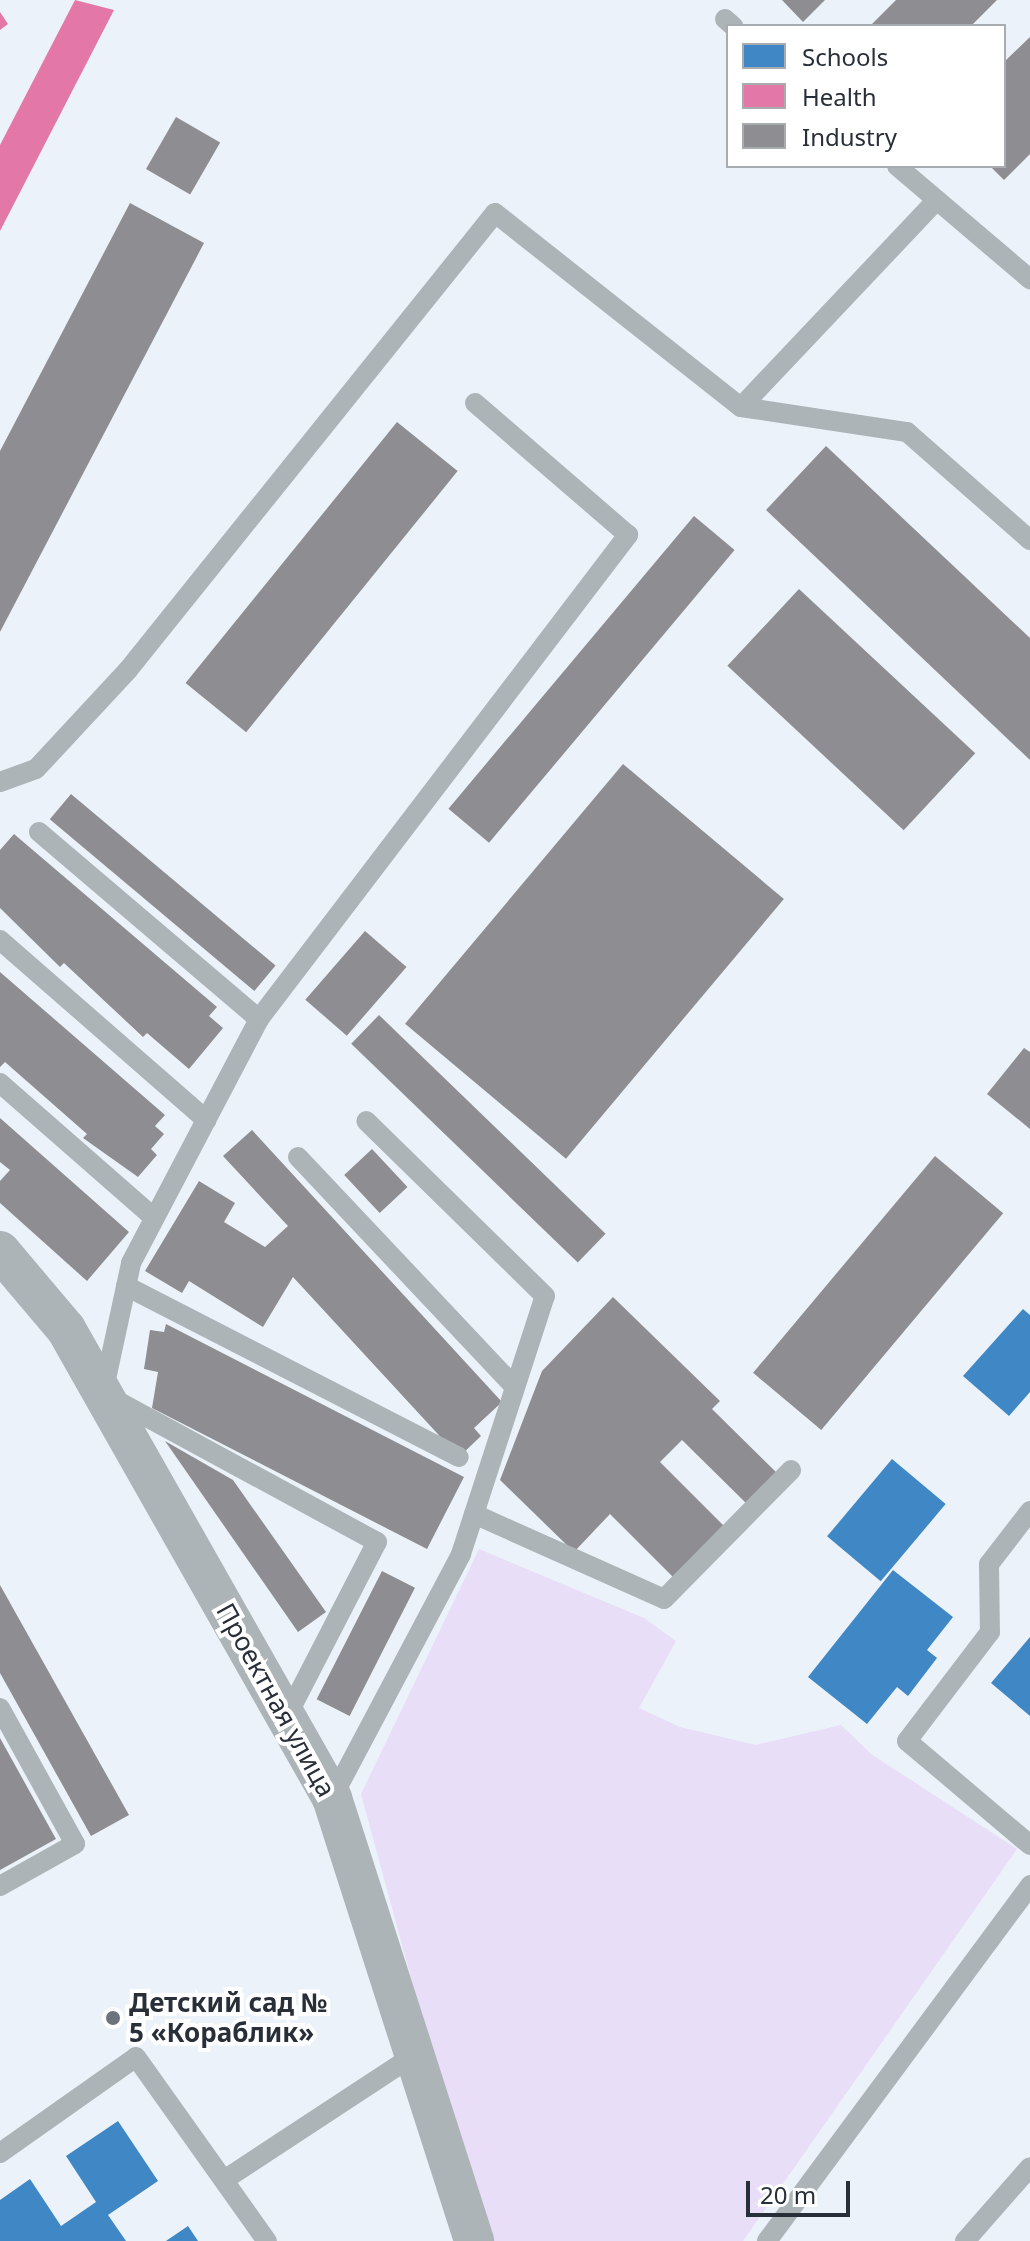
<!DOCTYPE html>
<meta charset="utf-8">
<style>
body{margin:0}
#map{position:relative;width:1030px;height:2241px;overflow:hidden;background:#ecf2f9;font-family:"Noto Sans",sans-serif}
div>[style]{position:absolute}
.green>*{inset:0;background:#e8def7}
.schools>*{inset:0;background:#3f88c5;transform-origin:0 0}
.health>*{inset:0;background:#e377a8}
.industry>*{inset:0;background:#8d8d92;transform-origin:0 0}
.lane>*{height:20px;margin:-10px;padding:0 10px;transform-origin:10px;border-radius:10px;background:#adb4b8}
.street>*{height:40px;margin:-20px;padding:0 20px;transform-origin:20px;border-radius:20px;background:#adb4b8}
.dots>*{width:22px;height:22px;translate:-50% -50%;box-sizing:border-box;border:4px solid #fff;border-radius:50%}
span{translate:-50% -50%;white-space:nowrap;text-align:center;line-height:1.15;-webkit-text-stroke:8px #fff;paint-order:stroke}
.street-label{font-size:26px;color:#292f38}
.poi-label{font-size:26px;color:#292f38;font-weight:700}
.left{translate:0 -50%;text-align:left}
.legend{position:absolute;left:726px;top:24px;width:280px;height:144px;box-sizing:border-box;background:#fff;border:2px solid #a9acaf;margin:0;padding:10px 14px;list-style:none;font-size:24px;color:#292f38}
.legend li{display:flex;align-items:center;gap:16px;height:40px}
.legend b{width:40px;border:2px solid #a9acaf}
.scale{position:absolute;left:746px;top:2181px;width:104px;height:36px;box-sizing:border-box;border:4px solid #292f38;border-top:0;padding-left:10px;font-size:24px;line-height:28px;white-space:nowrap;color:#292f38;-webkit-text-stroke:6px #fff;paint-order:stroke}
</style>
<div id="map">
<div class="green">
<div style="clip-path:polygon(479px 1549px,644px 1618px,676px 1641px,639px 1708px,680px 1727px,756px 1745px,841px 1725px,871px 1754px,1017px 1849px,743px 2241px,494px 2241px,435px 2066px,361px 1794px)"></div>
</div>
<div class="schools">
<div style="clip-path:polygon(1023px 1309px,1030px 1315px,1030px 1392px,1009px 1416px,963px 1376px)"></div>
<div style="left:892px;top:1459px;width:70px;height:101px;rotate:40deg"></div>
<div style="clip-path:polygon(893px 1570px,953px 1617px,927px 1650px,937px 1658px,908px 1696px,897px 1687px,867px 1724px,808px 1677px)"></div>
<div style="clip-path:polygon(1030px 1637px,1030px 1716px,991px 1683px)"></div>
<div style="clip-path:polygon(118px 2121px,158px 2181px,108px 2215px,126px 2241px,0 2241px,0 2200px,30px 2179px,61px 2226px,96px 2202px,66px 2156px)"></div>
<div style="clip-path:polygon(188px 2226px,198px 2241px,166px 2241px)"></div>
</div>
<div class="health">
<div style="clip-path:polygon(75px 0,114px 10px,0 231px,0 145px)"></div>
<div style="clip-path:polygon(0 12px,8px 24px,0 30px)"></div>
</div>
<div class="industry">
<div style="clip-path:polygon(782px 0,825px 0,803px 22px)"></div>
<div style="clip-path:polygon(896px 0,997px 0,971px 26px,870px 26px)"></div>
<div style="clip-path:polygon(1030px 37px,1030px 154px,1004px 180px,990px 166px,1004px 166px,1004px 62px)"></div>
<div style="left:176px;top:117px;width:51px;height:60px;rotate:30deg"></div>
<div style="clip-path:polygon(130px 203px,204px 243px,0 632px,0 451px)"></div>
<div style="left:397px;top:422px;width:78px;height:336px;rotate:39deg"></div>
<div style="clip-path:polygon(826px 446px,1030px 638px,1030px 760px,766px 510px)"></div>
<div style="left:694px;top:516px;width:53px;height:382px;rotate:40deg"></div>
<div style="left:799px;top:589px;width:241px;height:105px;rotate:43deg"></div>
<div style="left:623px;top:764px;width:210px;height:339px;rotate:40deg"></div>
<div style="left:71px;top:794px;width:267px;height:33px;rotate:40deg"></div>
<div style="clip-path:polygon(14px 834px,217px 1007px,209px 1016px,223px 1028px,189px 1069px,147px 1033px,143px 1037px,64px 963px,60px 967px,0 908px,0 850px)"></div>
<div style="left:365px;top:931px;width:55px;height:91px;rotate:41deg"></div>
<div style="clip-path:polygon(0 972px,165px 1115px,155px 1126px,164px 1134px,151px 1149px,157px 1155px,138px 1177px,83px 1138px,87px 1134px,5px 1062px,0 1067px)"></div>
<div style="left:379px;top:1015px;width:315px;height:40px;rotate:44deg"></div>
<div style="clip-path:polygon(1024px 1048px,1030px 1052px,1030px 1129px,987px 1094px)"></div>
<div style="clip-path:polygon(0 1118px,129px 1232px,87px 1281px,0 1203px,0 1181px,10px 1170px,0 1162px)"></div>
<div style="clip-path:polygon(252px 1130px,502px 1402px,474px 1428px,481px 1436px,459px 1457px,293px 1277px,263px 1327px,189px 1281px,182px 1293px,145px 1271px,199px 1181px,235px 1203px,224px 1222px,265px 1247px,288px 1226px,223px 1156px)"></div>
<div style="left:372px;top:1149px;width:52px;height:38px;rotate:47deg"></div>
<div style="left:935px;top:1156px;width:89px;height:283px;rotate:40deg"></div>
<div style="clip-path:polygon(613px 1297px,720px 1401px,712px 1409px,778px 1474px,748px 1505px,682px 1440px,660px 1462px,726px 1528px,675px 1579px,610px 1514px,574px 1552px,500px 1480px,542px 1371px)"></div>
<div style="clip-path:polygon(166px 1324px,464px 1477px,427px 1549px,152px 1408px,158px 1372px,144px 1369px,150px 1330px,164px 1332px)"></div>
<div style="clip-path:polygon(165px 1441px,233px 1480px,326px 1612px,298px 1632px)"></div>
<div style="left:382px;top:1571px;width:37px;height:144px;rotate:27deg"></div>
<div style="clip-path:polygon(0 1585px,129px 1815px,91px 1836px,0 1673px)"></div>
<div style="clip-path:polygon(0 1738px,56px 1839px,0 1870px)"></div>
</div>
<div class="lane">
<div style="left:725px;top:19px;width:11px;rotate:41deg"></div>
<div style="left:897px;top:166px;width:175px;rotate:40.4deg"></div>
<div style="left:741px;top:407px;width:285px;rotate:-46.6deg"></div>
<div style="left:0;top:782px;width:38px;rotate:-20deg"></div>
<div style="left:36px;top:769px;width:135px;rotate:-47.1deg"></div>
<div style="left:128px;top:670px;width:586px;rotate:-51.23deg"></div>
<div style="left:495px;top:213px;width:313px;rotate:38.3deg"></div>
<div style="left:741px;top:407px;width:168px;rotate:8.6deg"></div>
<div style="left:907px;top:432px;width:164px;rotate:41.3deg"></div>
<div style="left:39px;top:832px;width:289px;rotate:40.4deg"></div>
<div style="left:0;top:940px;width:274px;rotate:41.1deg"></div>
<div style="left:0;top:1083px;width:205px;rotate:41.2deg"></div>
<div style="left:298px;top:1157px;width:316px;rotate:46.7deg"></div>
<div style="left:126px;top:1286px;width:374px;rotate:27.2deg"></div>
<div style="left:1030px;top:1511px;width:67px;rotate:127.7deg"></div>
<div style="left:989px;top:1564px;width:68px;rotate:89.2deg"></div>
<div style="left:990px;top:1632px;width:137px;rotate:127.3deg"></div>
<div style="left:907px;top:1741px;width:161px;rotate:40.2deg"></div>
<div style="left:474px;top:1514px;width:208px;rotate:24.1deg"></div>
<div style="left:664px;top:1599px;width:181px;rotate:-45.4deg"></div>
<div style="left:0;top:1708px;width:155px;rotate:61.1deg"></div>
<div style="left:75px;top:1844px;width:86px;rotate:150.8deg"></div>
<div style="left:287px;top:1716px;width:196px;rotate:-62.7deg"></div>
<div style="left:377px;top:1542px;width:312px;rotate:-151.5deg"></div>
<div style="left:103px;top:1393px;width:133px;rotate:-77.8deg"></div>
<div style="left:131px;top:1263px;width:276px;rotate:-62.3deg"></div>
<div style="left:259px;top:1019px;width:609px;rotate:-52.68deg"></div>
<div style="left:628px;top:535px;width:202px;rotate:-139.2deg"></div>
<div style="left:332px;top:1798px;width:276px;rotate:-62.1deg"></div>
<div style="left:461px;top:1554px;width:271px;rotate:-72deg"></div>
<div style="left:545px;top:1296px;width:250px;rotate:-135.6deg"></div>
<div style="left:0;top:2153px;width:166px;rotate:-35.2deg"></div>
<div style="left:136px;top:2057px;width:226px;rotate:54.6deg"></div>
<div style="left:224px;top:2180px;width:222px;rotate:-33.3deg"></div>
<div style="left:767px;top:2241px;width:443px;rotate:-53.5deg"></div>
<div style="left:965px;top:2241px;width:98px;rotate:-48.7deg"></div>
</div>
<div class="street">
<div style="left:0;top:1251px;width:102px;rotate:49.8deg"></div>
<div style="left:66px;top:1329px;width:539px;rotate:60.44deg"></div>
<div style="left:332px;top:1798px;width:465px;rotate:72.2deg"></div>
</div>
<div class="dots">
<div style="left:113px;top:2018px;background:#6d737c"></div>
</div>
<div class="street-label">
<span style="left:276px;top:1700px;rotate:61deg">Проектная улица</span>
</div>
<div class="poi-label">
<span class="left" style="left:129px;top:2018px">Детский сад №<br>5 «Кораблик»</span>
</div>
<ul class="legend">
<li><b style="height:22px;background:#3f88c5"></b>Schools</li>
<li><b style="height:22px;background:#e377a8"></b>Health</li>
<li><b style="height:22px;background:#8d8d92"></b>Industry</li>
</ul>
<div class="scale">20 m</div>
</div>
